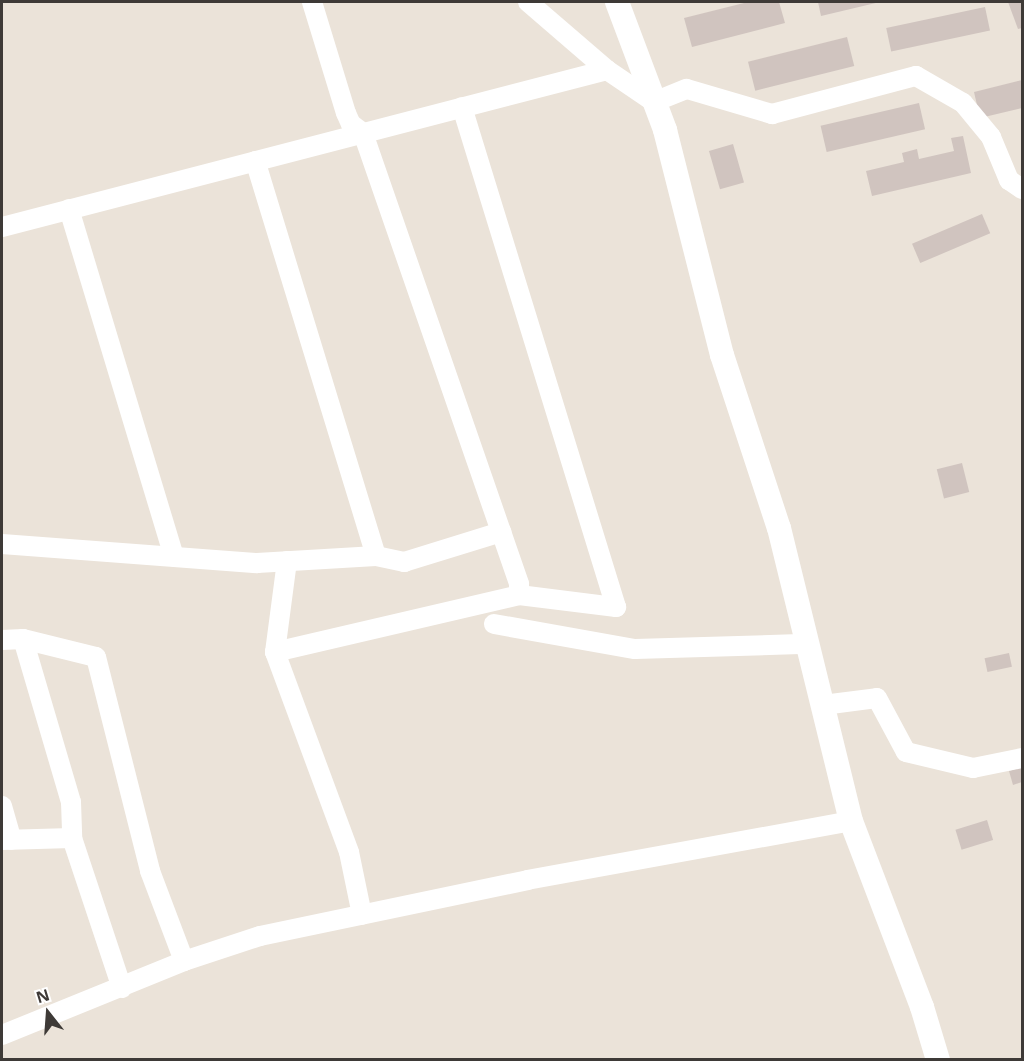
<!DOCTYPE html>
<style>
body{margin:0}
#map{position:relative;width:1024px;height:1061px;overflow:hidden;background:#ebe3d9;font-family:"Open Sans",sans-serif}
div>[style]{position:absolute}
.building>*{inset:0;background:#d0c4bf;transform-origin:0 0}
.minor>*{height:20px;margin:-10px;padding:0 10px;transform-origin:10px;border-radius:10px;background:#fff}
.tertiary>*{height:24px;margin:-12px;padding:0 12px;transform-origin:12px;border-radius:12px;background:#fff}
span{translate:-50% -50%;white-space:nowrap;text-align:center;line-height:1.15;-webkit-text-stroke:4.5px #fff;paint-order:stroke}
.frame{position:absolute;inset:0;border:3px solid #3e3a37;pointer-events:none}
.north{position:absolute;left:18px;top:983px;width:60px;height:60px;-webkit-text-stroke:4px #fff;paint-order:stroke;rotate:343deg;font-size:16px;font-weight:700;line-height:24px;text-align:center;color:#3e3a37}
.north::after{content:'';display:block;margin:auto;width:21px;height:27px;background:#3e3a37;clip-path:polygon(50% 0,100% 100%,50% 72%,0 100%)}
</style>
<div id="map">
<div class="building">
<div style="clip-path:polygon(748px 2px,779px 2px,785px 23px,692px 47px,684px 18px)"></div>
<div style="clip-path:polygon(818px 2px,880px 2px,821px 16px)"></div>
<div style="clip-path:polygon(1008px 2px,1022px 2px,1022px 28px,1018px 29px)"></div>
<div style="left:985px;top:7px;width:24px;height:101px;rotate:78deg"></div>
<div style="left:847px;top:37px;width:30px;height:102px;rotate:76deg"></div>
<div style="clip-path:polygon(1022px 80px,1022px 108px,980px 118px,974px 92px)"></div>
<div style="left:919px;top:103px;width:27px;height:101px;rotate:77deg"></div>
<div style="clip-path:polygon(963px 136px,971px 173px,872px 196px,866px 171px,904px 162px,902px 153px,917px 149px,919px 159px,954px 151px,951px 138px)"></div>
<div style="left:733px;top:144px;width:40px;height:25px;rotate:74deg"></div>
<div style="left:982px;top:214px;width:21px;height:76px;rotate:67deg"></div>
<div style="left:962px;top:463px;width:30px;height:26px;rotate:76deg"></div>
<div style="left:1009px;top:653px;width:14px;height:25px;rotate:78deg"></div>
<div style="clip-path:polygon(1022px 767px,1022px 782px,1013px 785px,1009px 771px)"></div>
<div style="left:987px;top:820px;width:21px;height:33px;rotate:73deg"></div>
</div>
<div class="minor">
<div style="left:312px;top:2px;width:116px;rotate:73deg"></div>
<div style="left:346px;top:113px;width:12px;rotate:66deg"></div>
<div style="left:351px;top:124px;width:15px;rotate:37deg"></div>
<div style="left:363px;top:133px;width:477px;rotate:70.9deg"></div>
<div style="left:519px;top:584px;width:11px;rotate:90deg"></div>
<div style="left:519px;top:595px;width:98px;rotate:7.1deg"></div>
<div style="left:616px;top:607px;width:523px;rotate:-107.12deg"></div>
<div style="left:528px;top:2px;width:104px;rotate:40.7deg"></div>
<div style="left:607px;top:70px;width:57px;rotate:34.2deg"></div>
<div style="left:654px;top:102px;width:35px;rotate:-22deg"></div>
<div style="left:687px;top:89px;width:89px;rotate:16.4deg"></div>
<div style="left:772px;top:114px;width:149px;rotate:-14.8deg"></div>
<div style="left:916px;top:76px;width:54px;rotate:29.9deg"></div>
<div style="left:963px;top:103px;width:44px;rotate:50.5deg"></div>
<div style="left:991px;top:137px;width:47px;rotate:67.3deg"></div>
<div style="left:1009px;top:180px;width:16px;rotate:35deg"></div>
<div style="left:69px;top:209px;width:363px;rotate:73.2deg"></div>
<div style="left:2px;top:227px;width:625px;rotate:-14.55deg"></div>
<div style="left:2px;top:544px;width:256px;rotate:4.3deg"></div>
<div style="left:257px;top:563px;width:119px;rotate:-3.4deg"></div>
<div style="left:376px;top:556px;width:413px;rotate:-107deg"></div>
<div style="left:376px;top:556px;width:29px;rotate:12deg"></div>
<div style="left:404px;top:562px;width:102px;rotate:-17.2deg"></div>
<div style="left:287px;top:561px;width:92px;rotate:97.5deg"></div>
<div style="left:275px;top:652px;width:213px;rotate:69.7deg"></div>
<div style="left:349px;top:852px;width:64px;rotate:78.3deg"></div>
<div style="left:494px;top:624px;width:143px;rotate:10.1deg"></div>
<div style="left:635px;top:649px;width:173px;rotate:-1.7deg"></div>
<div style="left:23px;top:639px;width:75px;rotate:13.9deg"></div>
<div style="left:96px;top:657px;width:221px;rotate:75.8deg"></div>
<div style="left:150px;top:871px;width:96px;rotate:69.3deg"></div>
<div style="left:2px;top:640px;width:21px;rotate:-3deg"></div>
<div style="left:23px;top:639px;width:170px;rotate:73.6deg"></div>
<div style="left:71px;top:802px;width:36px;rotate:88deg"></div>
<div style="left:275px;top:652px;width:251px;rotate:-13.1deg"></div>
<div style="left:823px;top:705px;width:54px;rotate:-7.4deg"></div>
<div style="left:877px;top:698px;width:61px;rotate:61.8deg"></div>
<div style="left:906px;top:752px;width:69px;rotate:13.4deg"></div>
<div style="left:973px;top:768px;width:50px;rotate:-11.5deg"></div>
<div style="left:2px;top:806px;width:35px;rotate:74deg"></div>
<div style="left:2px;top:840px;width:70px;rotate:-1.6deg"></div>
<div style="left:72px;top:838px;width:158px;rotate:71.6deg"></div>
<div style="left:2px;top:1035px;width:196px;rotate:-22.1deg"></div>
<div style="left:184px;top:961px;width:80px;rotate:-18.2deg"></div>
<div style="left:260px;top:936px;width:273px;rotate:-11.8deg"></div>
<div style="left:527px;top:880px;width:329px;rotate:-10.3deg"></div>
</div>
<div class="tertiary">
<div style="left:617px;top:2px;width:137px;rotate:69.4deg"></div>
<div style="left:665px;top:130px;width:232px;rotate:75.8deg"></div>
<div style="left:722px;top:355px;width:182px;rotate:71.8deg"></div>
<div style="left:779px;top:528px;width:302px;rotate:76.2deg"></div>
<div style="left:851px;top:821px;width:199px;rotate:69.1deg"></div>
<div style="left:922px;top:1007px;width:55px;rotate:73.2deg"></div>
</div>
<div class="frame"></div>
<div class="north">N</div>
</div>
